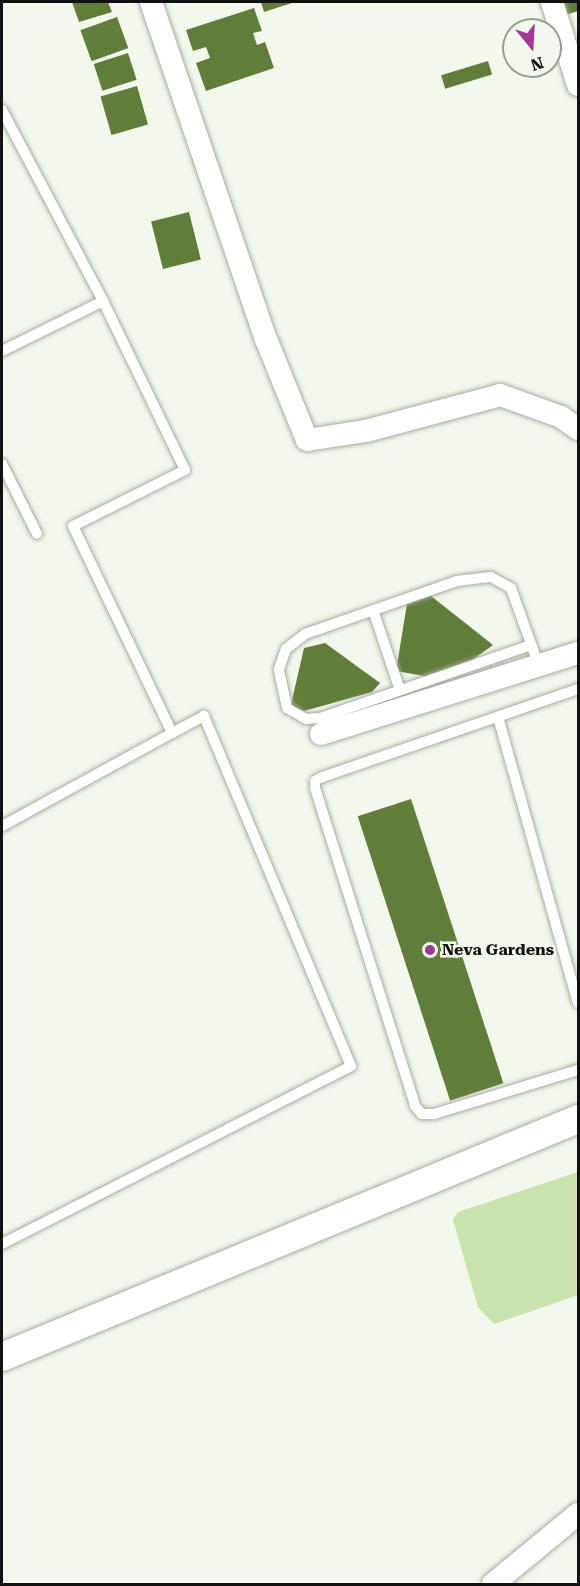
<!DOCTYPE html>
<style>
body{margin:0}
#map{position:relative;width:580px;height:1586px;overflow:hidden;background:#f2f8ec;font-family:"Roboto Serif",serif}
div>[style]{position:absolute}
.green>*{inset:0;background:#c9e2ae}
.building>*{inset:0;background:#617d3a;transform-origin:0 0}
.roads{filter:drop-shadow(0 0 2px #a8ada2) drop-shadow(0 0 2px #a8ada2)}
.service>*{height:10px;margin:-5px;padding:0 5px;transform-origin:5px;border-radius:5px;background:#fff}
.minor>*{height:22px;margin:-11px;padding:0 11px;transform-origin:11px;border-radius:11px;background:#fff}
.tertiary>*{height:28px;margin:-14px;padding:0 14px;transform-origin:14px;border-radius:14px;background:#fff}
.dots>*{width:16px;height:16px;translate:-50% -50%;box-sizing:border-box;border:3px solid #f2f8ec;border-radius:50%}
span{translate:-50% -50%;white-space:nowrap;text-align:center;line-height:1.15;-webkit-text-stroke:5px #f2f8ec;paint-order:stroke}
.poi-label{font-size:16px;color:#11120f;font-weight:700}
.left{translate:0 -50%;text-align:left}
.frame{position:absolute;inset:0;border:3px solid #11120f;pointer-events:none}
.north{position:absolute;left:502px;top:18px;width:60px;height:60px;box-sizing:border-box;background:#f2f8ec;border:2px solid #989c94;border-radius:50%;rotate:162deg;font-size:16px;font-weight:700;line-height:24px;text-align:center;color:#11120f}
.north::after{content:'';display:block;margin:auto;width:21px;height:27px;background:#a63694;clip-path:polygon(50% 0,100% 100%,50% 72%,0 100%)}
</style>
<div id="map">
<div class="green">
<div style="clip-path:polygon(578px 1172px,578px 1295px,494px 1324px,478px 1307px,453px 1220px,458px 1212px)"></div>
</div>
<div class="building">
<div style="clip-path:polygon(72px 2px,108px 2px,112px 12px,79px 22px)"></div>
<div style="clip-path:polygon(261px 2px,295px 2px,264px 12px)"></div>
<div style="clip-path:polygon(554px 2px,578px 2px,578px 11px,559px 17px)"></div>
<div style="clip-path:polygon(254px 8px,262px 31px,253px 33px,257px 45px,265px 42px,274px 68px,206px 91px,196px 63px,210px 58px,206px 47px,193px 51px,186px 30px)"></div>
<div style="left:117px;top:17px;width:33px;height:39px;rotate:70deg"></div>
<div style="left:128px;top:53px;width:28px;height:36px;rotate:72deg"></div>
<div style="left:488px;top:61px;width:14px;height:49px;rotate:73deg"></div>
<div style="left:137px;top:86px;width:40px;height:38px;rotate:74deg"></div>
<div style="left:189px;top:212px;width:49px;height:39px;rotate:76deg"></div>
<div style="clip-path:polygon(431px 596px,493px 645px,464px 666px,430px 677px,396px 671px,407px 604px)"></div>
<div style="clip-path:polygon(325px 643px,380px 683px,372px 692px,304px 711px,290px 709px,304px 648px)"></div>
<div style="left:411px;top:799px;width:299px;height:56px;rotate:72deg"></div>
</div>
<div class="roads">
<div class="service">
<div style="left:2px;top:110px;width:216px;rotate:62.1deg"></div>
<div style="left:103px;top:301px;width:188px;rotate:64.1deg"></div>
<div style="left:185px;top:470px;width:125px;rotate:153.4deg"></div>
<div style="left:73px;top:526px;width:229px;rotate:64.4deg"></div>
<div style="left:172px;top:733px;width:194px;rotate:151.3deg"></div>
<div style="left:2px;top:351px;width:113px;rotate:-26.3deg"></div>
<div style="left:2px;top:464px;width:78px;rotate:63.4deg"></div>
<div style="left:373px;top:610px;width:84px;rotate:71.4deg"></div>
<div style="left:531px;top:645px;width:223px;rotate:160.9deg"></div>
<div style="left:320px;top:718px;width:14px;rotate:176deg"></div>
<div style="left:306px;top:719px;width:22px;rotate:-150deg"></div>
<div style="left:287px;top:708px;width:40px;rotate:-102deg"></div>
<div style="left:279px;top:669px;width:21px;rotate:-71deg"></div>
<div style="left:286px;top:649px;width:24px;rotate:-38deg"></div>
<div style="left:305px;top:634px;width:161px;rotate:-19.2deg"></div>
<div style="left:457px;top:581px;width:34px;rotate:-7deg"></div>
<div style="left:491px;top:577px;width:23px;rotate:29deg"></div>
<div style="left:511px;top:588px;width:83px;rotate:70.3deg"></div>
<div style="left:578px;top:689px;width:271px;rotate:161deg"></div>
<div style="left:322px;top:777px;width:8px;rotate:150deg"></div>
<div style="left:315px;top:781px;width:7px;rotate:90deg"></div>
<div style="left:315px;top:788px;width:333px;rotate:72.5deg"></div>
<div style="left:415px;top:1106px;width:11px;rotate:49deg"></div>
<div style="left:422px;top:1114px;width:12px"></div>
<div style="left:434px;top:1114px;width:151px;rotate:-17deg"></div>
<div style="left:498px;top:717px;width:297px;rotate:74.4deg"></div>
<div style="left:2px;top:1244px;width:392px;rotate:-27deg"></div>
<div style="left:351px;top:1066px;width:380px;rotate:-112.8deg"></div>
<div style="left:204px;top:716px;width:36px;rotate:152deg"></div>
</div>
<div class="minor">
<div style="left:151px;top:2px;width:356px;rotate:71.2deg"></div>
<div style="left:266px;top:339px;width:109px;rotate:67.9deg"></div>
<div style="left:307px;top:440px;width:60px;rotate:-8.7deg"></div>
<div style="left:366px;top:431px;width:139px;rotate:-15deg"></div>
<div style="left:500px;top:395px;width:65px;rotate:19.8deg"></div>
<div style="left:561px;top:417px;width:21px;rotate:35deg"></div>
<div style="left:552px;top:2px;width:87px;rotate:72.6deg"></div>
<div style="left:321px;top:734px;width:269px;rotate:-17.5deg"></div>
<div style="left:493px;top:1584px;width:110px;rotate:-39.5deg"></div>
</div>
<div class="tertiary">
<div style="left:2px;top:1357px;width:623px;rotate:-22.45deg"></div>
</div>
</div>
<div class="dots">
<div style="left:430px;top:950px;background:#a63694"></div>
</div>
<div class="poi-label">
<span class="left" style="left:442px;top:950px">Neva Gardens</span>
</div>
<div class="frame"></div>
<div class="north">N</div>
</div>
